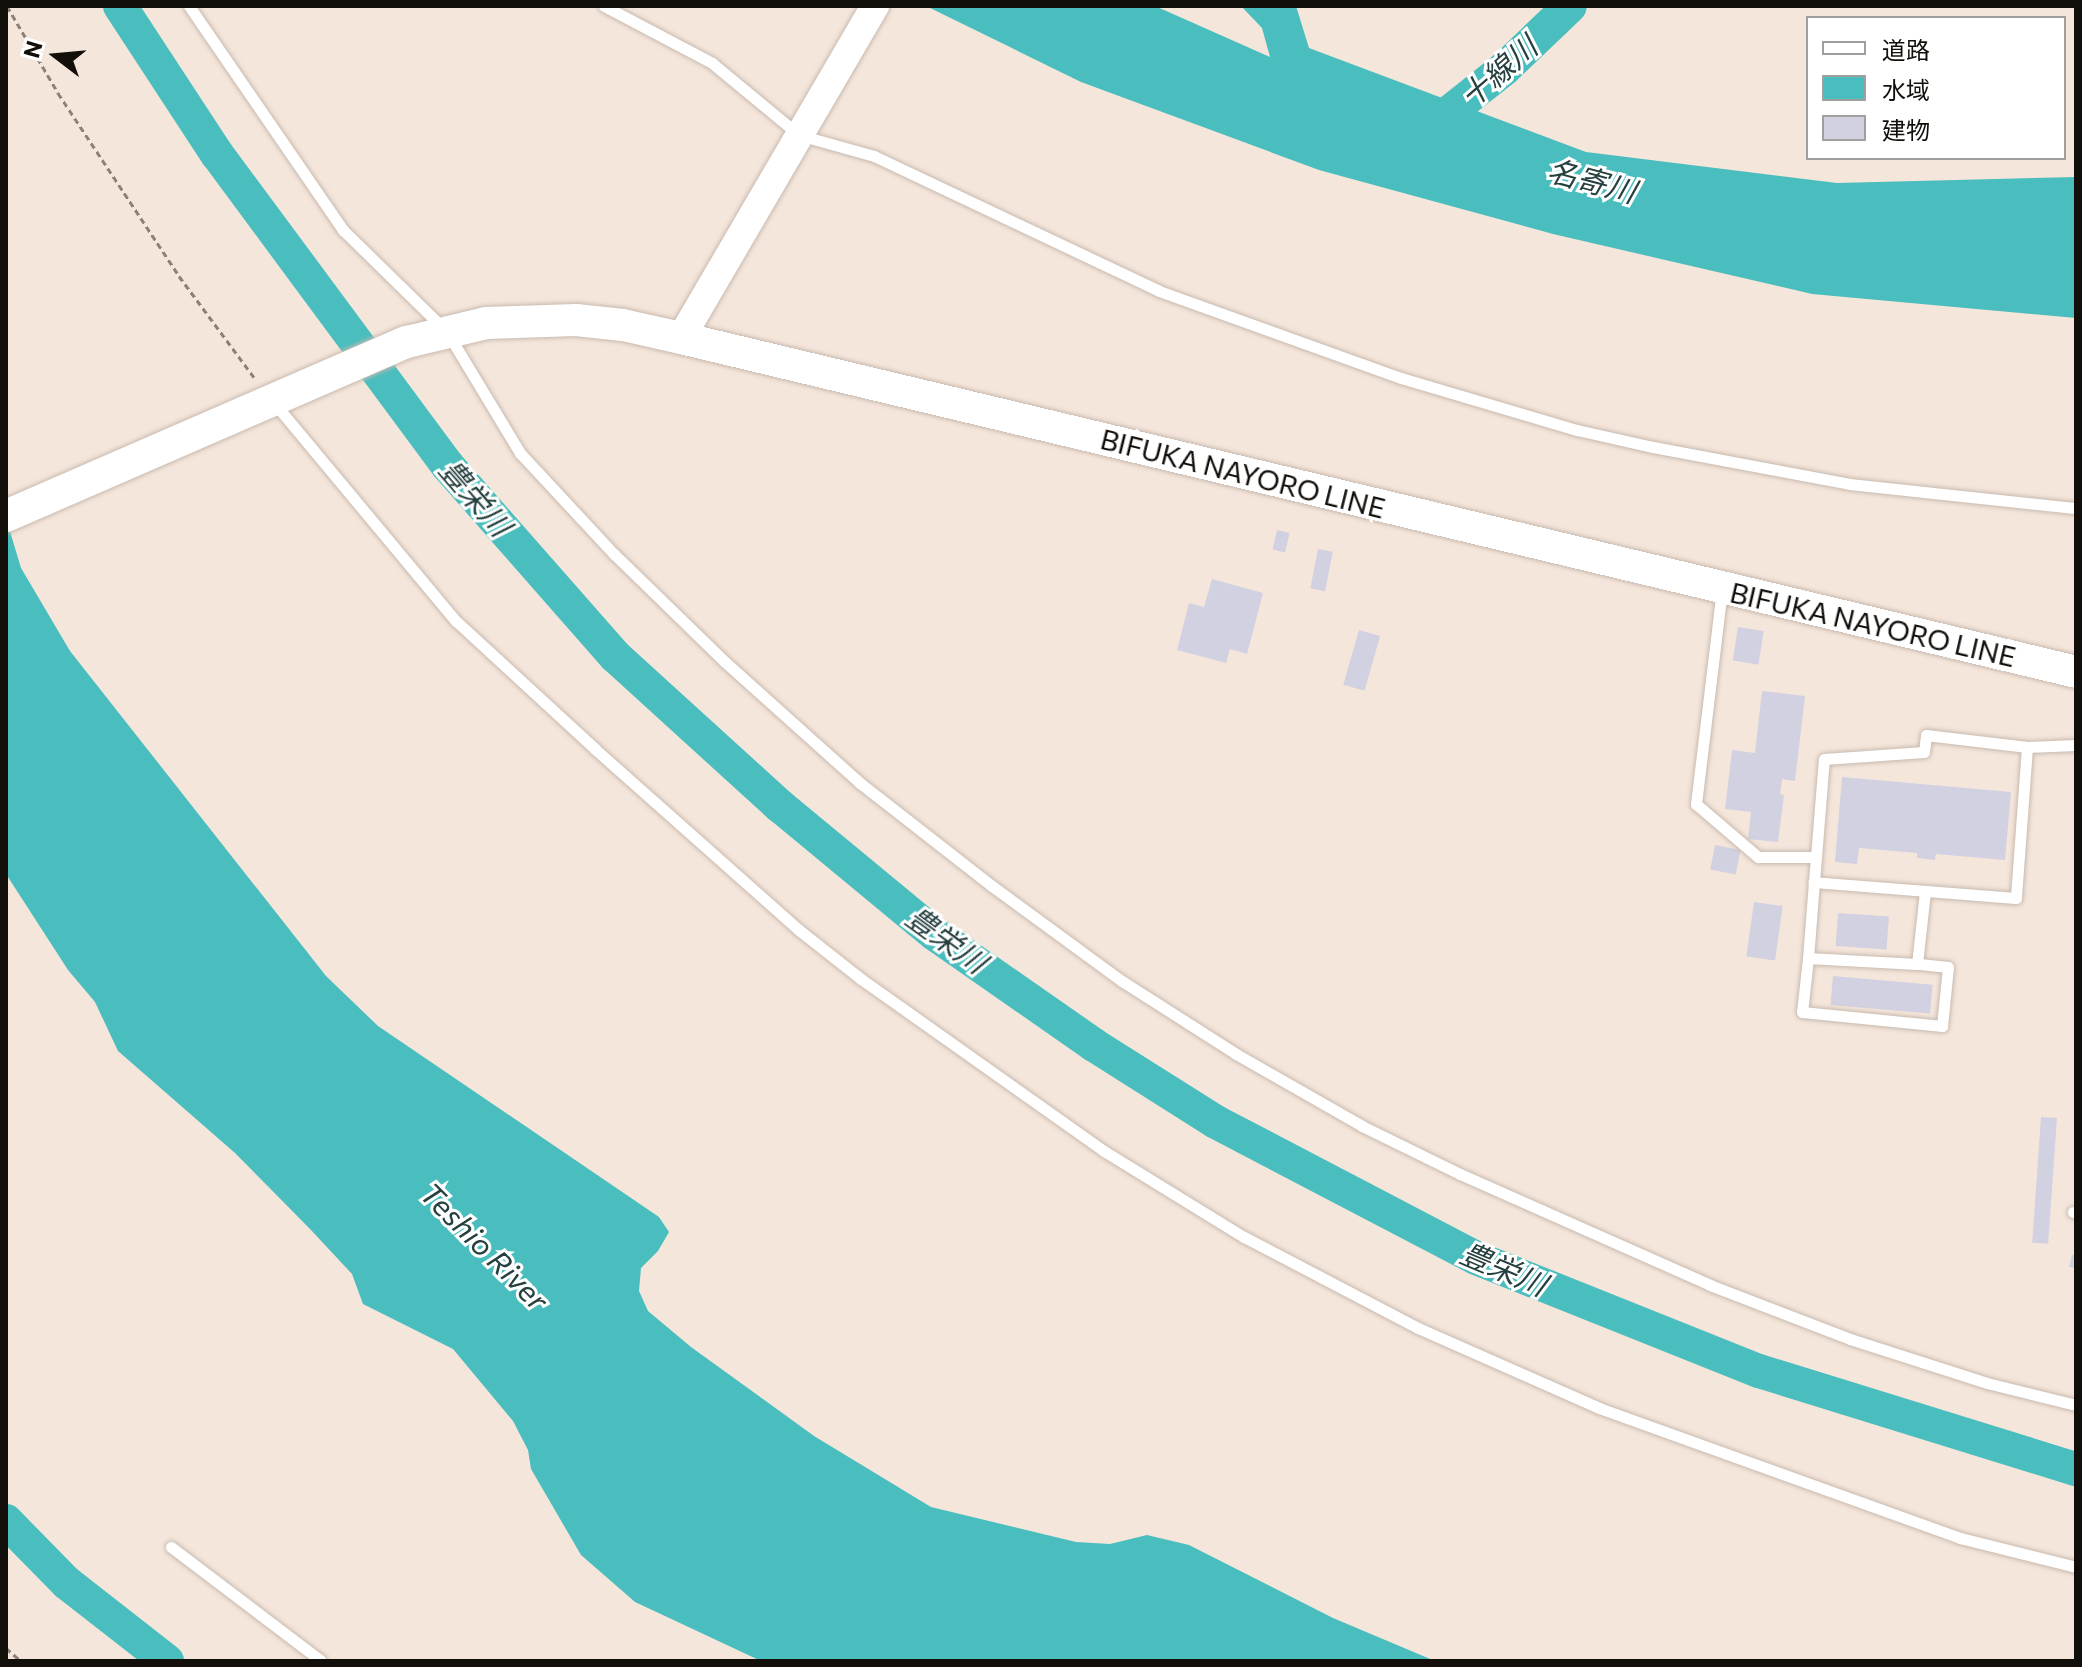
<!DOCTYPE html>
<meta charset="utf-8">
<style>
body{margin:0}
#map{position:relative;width:2082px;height:1667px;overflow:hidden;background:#f5e6db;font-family:Commissioner,"Noto Sans JP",sans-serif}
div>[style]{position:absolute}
.water>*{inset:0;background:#4abebe}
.river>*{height:34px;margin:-17px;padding:0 17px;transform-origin:17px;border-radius:17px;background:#4abebe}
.building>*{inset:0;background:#d1d1e1;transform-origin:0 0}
.path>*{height:3px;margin-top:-1.5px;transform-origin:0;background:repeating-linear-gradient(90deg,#8b817a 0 6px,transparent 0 10px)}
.roads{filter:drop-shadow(0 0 2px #c8baaf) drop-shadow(0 0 2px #c8baaf)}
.service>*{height:11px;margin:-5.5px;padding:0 5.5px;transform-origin:5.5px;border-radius:5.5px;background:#fff}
.tertiary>*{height:28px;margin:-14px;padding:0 14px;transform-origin:14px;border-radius:14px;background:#fff}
.secondary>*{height:32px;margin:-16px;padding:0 16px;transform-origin:16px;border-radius:16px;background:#fff}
span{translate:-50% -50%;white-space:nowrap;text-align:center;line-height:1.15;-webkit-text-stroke:6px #fff;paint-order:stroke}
.street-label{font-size:28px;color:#120e0a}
.water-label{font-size:30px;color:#263f3f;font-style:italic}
.frame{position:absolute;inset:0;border:8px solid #120e0a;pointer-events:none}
.legend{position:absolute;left:1806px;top:16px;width:260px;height:144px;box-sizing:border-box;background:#fff;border:2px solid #a09f9d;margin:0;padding:10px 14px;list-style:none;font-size:24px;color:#120e0a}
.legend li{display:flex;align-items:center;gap:16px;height:40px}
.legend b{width:40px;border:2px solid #a09f9d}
.north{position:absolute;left:16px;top:16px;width:80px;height:80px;-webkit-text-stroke:6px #fff;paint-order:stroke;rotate:286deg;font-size:22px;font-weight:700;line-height:32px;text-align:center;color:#120e0a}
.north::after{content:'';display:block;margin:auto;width:28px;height:36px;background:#120e0a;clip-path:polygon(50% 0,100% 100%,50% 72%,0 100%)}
</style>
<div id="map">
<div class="water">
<div style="clip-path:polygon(926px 6px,1155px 6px,1270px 57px,1262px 28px,1241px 6px,1296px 6px,1309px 48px,1586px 152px,1837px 183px,2076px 177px,2076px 318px,1812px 294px,1553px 234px,1319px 170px,1081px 82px)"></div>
<div style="clip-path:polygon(6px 518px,21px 568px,70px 651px,326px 976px,378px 1026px,659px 1217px,669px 1232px,658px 1251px,641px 1268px,639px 1291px,648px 1311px,691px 1347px,814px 1436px,931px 1507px,1076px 1542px,1110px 1544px,1147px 1535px,1189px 1545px,1333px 1618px,1435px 1661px,761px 1661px,635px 1602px,581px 1555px,531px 1469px,528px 1450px,513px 1421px,453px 1349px,363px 1304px,352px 1274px,311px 1230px,235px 1153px,118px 1051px,95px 1002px,68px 970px,6px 874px)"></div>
</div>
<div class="river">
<div style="left:120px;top:6px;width:177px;rotate:56.8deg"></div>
<div style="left:217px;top:154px;width:388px;rotate:53.5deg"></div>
<div style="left:448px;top:466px;width:253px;rotate:48.7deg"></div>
<div style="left:615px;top:656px;width:223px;rotate:42.3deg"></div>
<div style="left:780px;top:806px;width:201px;rotate:39.6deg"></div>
<div style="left:935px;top:934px;width:194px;rotate:34.9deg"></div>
<div style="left:1094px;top:1045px;width:144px;rotate:32.3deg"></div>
<div style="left:1216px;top:1122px;width:293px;rotate:27.6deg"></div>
<div style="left:1476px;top:1258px;width:305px;rotate:21.8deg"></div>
<div style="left:1759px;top:1371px;width:332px;rotate:17.2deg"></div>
<div style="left:1423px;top:133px;width:103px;rotate:-38.3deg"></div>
<div style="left:1504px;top:69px;width:91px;rotate:-43.7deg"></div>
<div style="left:6px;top:1521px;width:87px;rotate:45.5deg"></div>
<div style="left:67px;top:1583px;width:127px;rotate:38deg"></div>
</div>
<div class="building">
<div style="left:1277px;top:530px;width:13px;height:20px;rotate:13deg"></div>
<div style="left:1318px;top:549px;width:15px;height:40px;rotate:11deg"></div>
<div style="clip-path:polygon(1212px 579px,1263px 593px,1247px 654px,1230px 649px,1226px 663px,1177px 650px,1189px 603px,1204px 607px)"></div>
<div style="left:1738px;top:627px;width:26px;height:34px;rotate:9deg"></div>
<div style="left:1359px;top:630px;width:22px;height:57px;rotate:16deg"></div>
<div style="clip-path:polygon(1762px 691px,1805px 696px,1795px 781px,1782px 779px,1780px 794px,1784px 795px,1778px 842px,1748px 839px,1751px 812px,1725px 809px,1732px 750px,1755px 753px)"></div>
<div style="clip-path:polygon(1842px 777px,2011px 792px,2005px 860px,1936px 854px,1935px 860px,1917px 858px,1917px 853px,1859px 848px,1857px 864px,1835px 862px)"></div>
<div style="left:1715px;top:845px;width:26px;height:25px;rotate:11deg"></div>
<div style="left:1754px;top:902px;width:29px;height:55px;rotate:8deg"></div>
<div style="left:1838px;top:913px;width:51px;height:33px;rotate:4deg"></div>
<div style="left:1833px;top:976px;width:100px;height:29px;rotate:5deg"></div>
<div style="left:2041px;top:1117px;width:16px;height:126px;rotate:4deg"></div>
<div style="clip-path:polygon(2072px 1255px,2076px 1256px,2076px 1268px,2069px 1267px)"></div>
</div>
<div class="path">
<div style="left:7px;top:6px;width:101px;rotate:59.6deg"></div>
<div style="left:58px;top:93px;width:219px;rotate:56.5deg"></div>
<div style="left:179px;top:276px;width:129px;rotate:53.5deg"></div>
<div style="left:6px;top:1648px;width:20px;rotate:41deg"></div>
</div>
<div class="roads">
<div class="service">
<div style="left:189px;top:6px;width:272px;rotate:55.5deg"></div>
<div style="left:343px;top:230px;width:146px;rotate:44.4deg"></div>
<div style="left:447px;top:332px;width:141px;rotate:58.9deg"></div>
<div style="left:520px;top:453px;width:138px;rotate:47.1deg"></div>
<div style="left:614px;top:554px;width:153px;rotate:44.2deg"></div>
<div style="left:724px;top:661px;width:183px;rotate:41.9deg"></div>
<div style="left:860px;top:783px;width:167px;rotate:38deg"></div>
<div style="left:992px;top:886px;width:161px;rotate:36.2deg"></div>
<div style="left:1122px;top:981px;width:135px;rotate:32.6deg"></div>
<div style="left:1236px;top:1054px;width:145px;rotate:29.7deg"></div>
<div style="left:1362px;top:1126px;width:109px;rotate:26.1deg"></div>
<div style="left:1460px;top:1174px;width:274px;rotate:23.9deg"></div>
<div style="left:1710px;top:1285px;width:150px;rotate:21.1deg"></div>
<div style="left:1850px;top:1339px;width:144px;rotate:17.8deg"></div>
<div style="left:1987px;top:1383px;width:92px;rotate:13.9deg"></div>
<div style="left:604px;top:6px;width:122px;rotate:27.8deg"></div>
<div style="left:712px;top:63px;width:113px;rotate:39.6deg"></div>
<div style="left:799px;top:135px;width:78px;rotate:15.6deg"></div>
<div style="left:874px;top:156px;width:315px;rotate:25.3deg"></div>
<div style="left:1159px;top:291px;width:257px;rotate:19.8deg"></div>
<div style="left:1401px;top:378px;width:184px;rotate:16.5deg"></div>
<div style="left:1577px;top:430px;width:78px;rotate:12.6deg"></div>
<div style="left:1653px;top:447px;width:200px;rotate:10.6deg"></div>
<div style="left:1850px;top:484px;width:227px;rotate:6.1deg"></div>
<div style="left:275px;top:404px;width:283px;rotate:50.2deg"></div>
<div style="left:456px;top:621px;width:189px;rotate:42.6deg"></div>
<div style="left:595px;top:749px;width:273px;rotate:41.6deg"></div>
<div style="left:799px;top:930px;width:79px;rotate:38.3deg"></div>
<div style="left:861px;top:979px;width:298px;rotate:35.3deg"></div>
<div style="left:1104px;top:1151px;width:164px;rotate:31.6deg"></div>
<div style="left:1244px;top:1237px;width:196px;rotate:27.6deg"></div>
<div style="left:1418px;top:1328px;width:198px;rotate:23.8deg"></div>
<div style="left:1599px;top:1408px;width:384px;rotate:19.8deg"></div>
<div style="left:1960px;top:1538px;width:120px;rotate:14deg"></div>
<div style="left:1722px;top:589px;width:217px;rotate:96.9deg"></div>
<div style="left:1696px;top:804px;width:82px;rotate:40.5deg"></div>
<div style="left:1758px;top:857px;width:57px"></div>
<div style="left:2027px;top:747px;width:151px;rotate:94.2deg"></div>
<div style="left:2016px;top:898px;width:203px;rotate:-175.5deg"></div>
<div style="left:1814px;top:882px;width:123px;rotate:-85.4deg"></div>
<div style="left:1824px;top:759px;width:100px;rotate:-4deg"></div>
<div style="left:1924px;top:752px;width:17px;rotate:-83deg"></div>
<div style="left:1926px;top:735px;width:102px;rotate:6.8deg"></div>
<div style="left:2027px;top:747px;width:49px;rotate:-2.3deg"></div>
<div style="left:1814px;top:882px;width:76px;rotate:94.5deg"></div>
<div style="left:1808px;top:958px;width:109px;rotate:3.2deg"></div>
<div style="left:1917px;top:964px;width:73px;rotate:-83.7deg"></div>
<div style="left:1808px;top:958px;width:54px;rotate:96.3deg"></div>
<div style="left:1802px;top:1012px;width:141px;rotate:5.7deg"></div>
<div style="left:1942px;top:1026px;width:59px;rotate:-84.2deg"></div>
<div style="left:1948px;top:967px;width:31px;rotate:-174deg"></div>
<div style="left:2073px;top:1212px;width:3px;rotate:18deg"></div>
<div style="left:171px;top:1547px;width:188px;rotate:37.2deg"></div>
</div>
<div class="tertiary">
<div style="left:681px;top:338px;width:385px;rotate:-59.7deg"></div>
</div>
<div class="secondary">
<div style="left:6px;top:516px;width:437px;rotate:-23.5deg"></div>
<div style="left:407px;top:342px;width:81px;rotate:-13.5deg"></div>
<div style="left:486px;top:323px;width:90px;rotate:-1.9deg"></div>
<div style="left:576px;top:320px;width:47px;rotate:6.1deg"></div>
<div style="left:623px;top:325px;width:59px;rotate:12.6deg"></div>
<div style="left:681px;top:338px;width:1434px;rotate:13.46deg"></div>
</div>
</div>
<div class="street-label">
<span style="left:1243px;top:473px;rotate:14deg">BIFUKA NAYORO LINE</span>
<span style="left:1873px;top:624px;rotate:13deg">BIFUKA NAYORO LINE</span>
</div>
<div class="water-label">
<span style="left:1498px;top:71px;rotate:-41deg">十線川</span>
<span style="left:1592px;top:180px;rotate:15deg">名寄川</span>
<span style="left:476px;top:497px;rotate:49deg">豊栄川</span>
<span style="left:947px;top:939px;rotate:36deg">豊栄川</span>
<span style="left:485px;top:1246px;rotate:45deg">Teshio River</span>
<span style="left:1504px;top:1268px;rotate:23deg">豊栄川</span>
</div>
<div class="frame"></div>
<ul class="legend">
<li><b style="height:10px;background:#fff"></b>道路</li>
<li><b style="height:22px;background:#4abebe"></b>水域</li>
<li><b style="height:22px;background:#d1d1e1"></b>建物</li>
</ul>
<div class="north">N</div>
</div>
